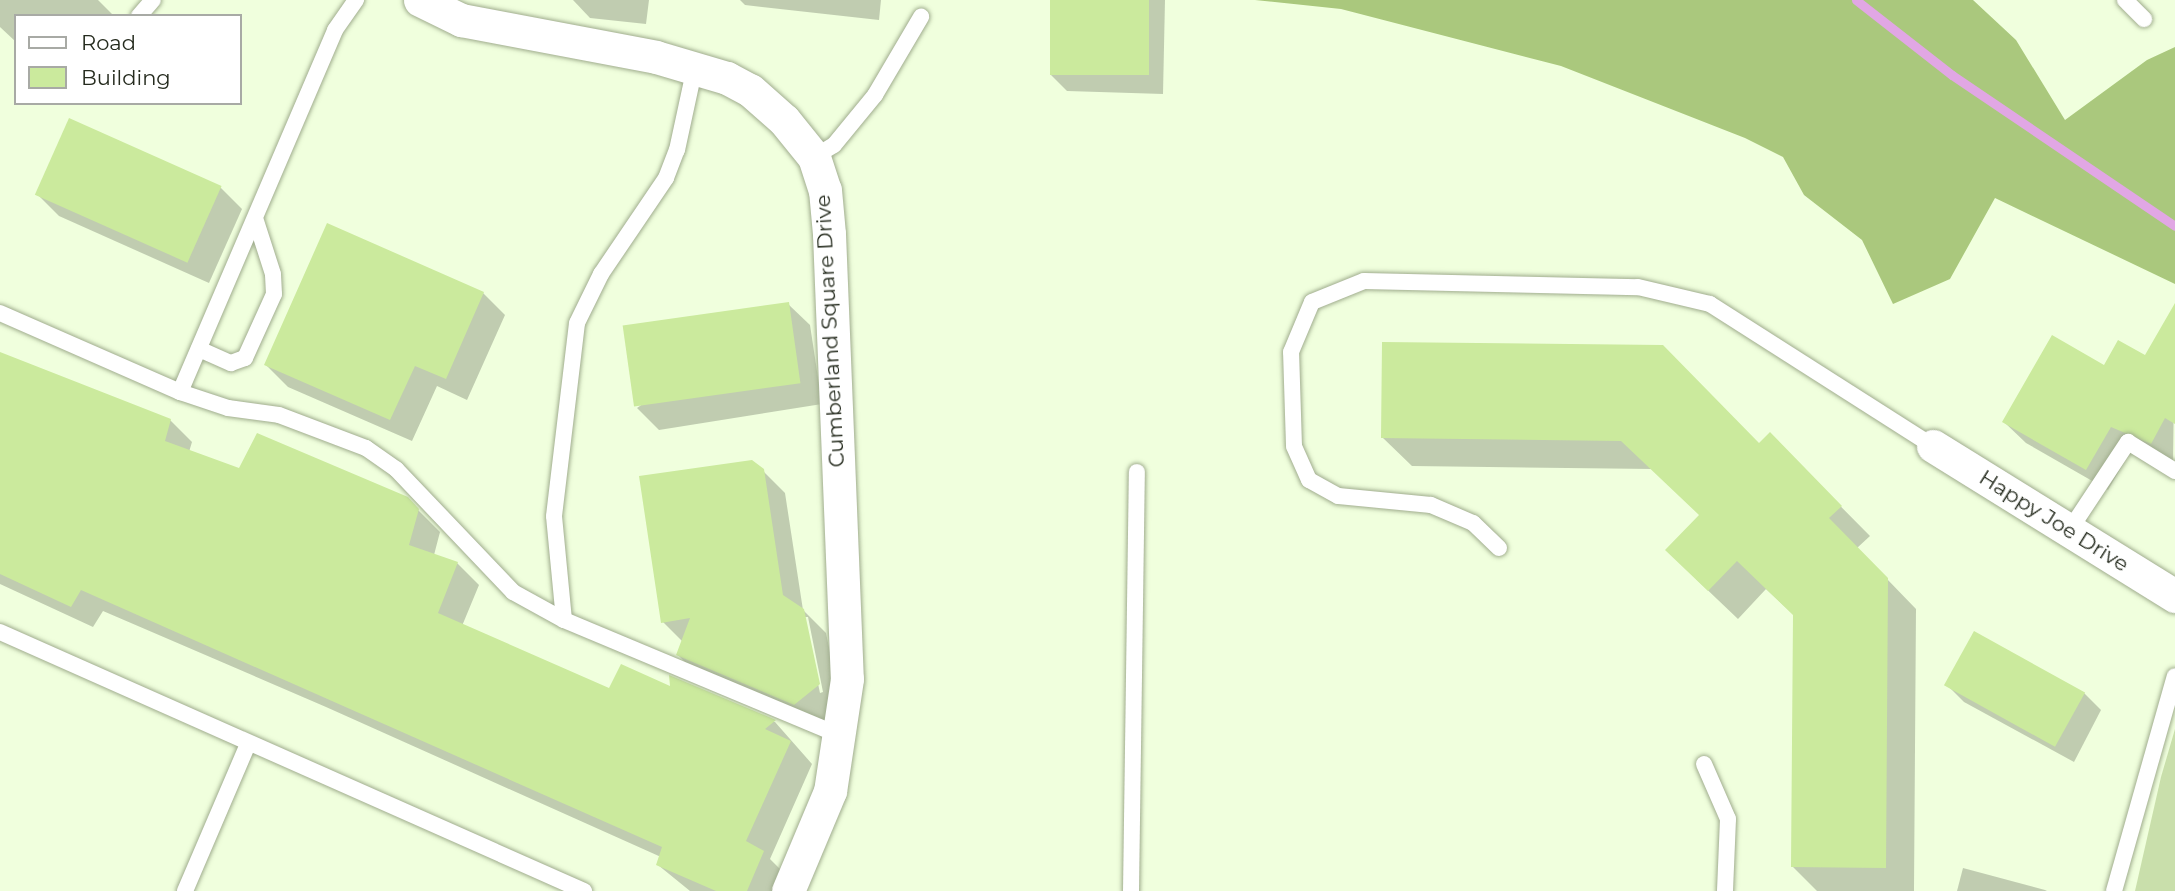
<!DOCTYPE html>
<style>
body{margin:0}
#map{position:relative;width:2175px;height:891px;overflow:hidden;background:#f0ffdd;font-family:Montserrat,sans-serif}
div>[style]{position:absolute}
.green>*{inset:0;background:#c9dfab}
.forest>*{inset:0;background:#aac87d}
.shadow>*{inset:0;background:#0003}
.stream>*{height:9px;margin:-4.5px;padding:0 4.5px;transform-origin:4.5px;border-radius:4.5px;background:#e1a7e4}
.building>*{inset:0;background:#cbea9d;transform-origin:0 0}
.roads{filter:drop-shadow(0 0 2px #a0ad8e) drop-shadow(0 0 2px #a0ad8e)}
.lane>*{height:16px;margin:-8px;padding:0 8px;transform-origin:8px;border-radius:8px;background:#fff}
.street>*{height:33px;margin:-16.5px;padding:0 16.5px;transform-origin:16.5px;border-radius:16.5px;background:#fff}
span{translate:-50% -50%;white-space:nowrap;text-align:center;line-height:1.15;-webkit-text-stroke:5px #fff;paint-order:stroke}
.street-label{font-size:21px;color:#252b1e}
.legend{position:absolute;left:14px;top:14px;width:228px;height:91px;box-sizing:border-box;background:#fff;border:2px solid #a8aaa5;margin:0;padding:9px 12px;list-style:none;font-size:21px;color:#252b1e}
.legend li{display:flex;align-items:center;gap:14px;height:35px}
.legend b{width:35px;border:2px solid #a8aaa5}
</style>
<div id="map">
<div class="green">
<div style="clip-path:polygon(2175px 729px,2175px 891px,2135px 891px,2161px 777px)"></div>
</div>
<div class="forest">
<div style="clip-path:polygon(1255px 0,1973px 0,2016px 40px,2065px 120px,2147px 60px,2175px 47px,2175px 284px,1995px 198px,1950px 279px,1893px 304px,1862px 240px,1804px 195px,1783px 157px,1745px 138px,1561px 66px,1341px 9px)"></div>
</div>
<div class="shadow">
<div style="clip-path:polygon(0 0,98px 0,114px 16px,16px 16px,16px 42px,0 27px)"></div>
<div style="clip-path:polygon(573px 0,649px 0,646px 24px,590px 18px)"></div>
<div style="clip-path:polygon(740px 0,881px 0,879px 20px,745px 5px)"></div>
<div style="clip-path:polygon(1052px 0,1165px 0,1163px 94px,1067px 91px,1050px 74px)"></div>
<div style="clip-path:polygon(220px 187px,242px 209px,209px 283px,59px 216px,37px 194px)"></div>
<div style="clip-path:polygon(483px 293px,505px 315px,467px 400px,437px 386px,412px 441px,288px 387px,266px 365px)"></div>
<div style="clip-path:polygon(788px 304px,810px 325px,822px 404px,659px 430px,637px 408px)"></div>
<div style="clip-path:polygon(2175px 313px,2173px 464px,2133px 447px,2108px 490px,2026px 443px,2004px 422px,2104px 368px,2146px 358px)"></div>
<div style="clip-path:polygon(1384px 344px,1759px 445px,1770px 435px,1870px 536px,1857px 548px,1916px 609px,1914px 891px,1817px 891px,1793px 867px,1794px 615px,1766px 589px,1738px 619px,1696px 579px,1701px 516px,1652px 469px,1412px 466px,1383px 438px)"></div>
<div style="clip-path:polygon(0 353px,170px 420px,192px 442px,189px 452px,240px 470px,407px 499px,440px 532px,434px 555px,457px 563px,479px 585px,462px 626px,610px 690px,673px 689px,671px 678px,775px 722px,812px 764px,770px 859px,785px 874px,778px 891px,690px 891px,658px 865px,661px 857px,326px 707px,103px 611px,93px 627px,0 584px)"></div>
<div style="clip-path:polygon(evenodd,763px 471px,785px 493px,803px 610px,826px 633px,841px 706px,817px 726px,700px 677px,678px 655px,683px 642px,663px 622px,763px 471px,804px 617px,808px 617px,823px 692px,820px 693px,804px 617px)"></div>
<div style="clip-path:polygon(1947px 685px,2084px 693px,2101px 710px,2074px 762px,1964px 702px)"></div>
<div style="clip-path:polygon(1963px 868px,2045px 890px,2047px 891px,1957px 891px)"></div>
</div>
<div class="stream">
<div style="left:1856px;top:0;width:122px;rotate:38deg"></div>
<div style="left:1952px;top:75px;width:269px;rotate:34.1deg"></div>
</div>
<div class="building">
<div style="left:1050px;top:0;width:99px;height:75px"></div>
<div style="left:69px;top:118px;width:167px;height:84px;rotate:24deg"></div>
<div style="clip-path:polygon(327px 223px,484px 292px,446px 379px,415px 366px,390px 420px,264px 365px)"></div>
<div style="left:789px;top:302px;width:82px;height:168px;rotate:82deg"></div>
<div style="clip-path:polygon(2175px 303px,2175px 424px,2165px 418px,2151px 444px,2111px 427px,2086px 470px,2002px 422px,2052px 335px,2104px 365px,2118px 340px,2145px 355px)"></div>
<div style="clip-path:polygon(1382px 342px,1663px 345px,1759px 443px,1770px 432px,1842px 506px,1829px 518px,1888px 578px,1886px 868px,1791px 867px,1793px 615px,1737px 561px,1708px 591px,1665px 550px,1699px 515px,1621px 441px,1381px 438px)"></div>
<div style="clip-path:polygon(0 352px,171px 419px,165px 441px,239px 468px,257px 433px,408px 497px,419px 509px,409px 545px,458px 562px,438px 613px,609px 688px,621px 664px,670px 686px,669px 675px,776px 720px,765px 729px,791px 741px,746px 841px,764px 851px,747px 891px,716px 891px,656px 865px,662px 847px,81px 590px,71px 607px,0 574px)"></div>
<div style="clip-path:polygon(752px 460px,764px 469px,783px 595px,804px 609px,820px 684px,794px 705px,676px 655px,690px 618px,661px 623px,639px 476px)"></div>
<div style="left:1974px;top:631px;width:127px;height:62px;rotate:29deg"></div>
</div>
<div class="roads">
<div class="lane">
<div style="left:2125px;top:0;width:27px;rotate:45deg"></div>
<div style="left:139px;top:16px;width:21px;rotate:-49deg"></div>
<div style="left:814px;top:157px;width:23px;rotate:-31deg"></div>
<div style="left:834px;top:145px;width:65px;rotate:-50.6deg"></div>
<div style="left:875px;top:95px;width:91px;rotate:-59.5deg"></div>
<div style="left:0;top:313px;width:197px;rotate:23.7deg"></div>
<div style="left:180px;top:392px;width:51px;rotate:18.4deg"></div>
<div style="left:228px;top:408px;width:51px;rotate:7.8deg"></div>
<div style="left:279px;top:415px;width:93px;rotate:20.8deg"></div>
<div style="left:366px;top:448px;width:37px;rotate:35deg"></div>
<div style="left:396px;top:469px;width:170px;rotate:46.4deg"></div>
<div style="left:513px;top:592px;width:58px;rotate:28.8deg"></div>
<div style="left:564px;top:620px;width:300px;rotate:22.7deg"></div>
<div style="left:199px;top:349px;width:35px;rotate:24deg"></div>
<div style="left:231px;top:363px;width:15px;rotate:-20deg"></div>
<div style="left:245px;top:358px;width:70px;rotate:-65.6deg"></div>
<div style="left:274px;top:294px;width:20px;rotate:-93deg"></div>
<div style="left:273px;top:274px;width:56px;rotate:-107.8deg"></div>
<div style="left:180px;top:392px;width:394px;rotate:-66.8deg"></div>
<div style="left:335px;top:30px;width:37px;rotate:-55deg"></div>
<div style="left:2069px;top:531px;width:107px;rotate:-56.5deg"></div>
<div style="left:2128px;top:442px;width:55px;rotate:31.7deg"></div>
<div style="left:1499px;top:548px;width:36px;rotate:-136deg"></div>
<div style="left:1473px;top:523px;width:46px;rotate:-156.8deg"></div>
<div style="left:1431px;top:505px;width:93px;rotate:-174.5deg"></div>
<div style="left:1338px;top:496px;width:33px;rotate:-151deg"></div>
<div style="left:1309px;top:480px;width:37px;rotate:-114deg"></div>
<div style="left:1294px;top:446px;width:94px;rotate:-91.8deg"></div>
<div style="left:1291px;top:352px;width:54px;rotate:-67.2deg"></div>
<div style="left:1312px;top:302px;width:56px;rotate:-22deg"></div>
<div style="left:1364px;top:281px;width:274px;rotate:1.3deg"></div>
<div style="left:1638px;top:287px;width:74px;rotate:13.3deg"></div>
<div style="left:1710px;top:304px;width:264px;rotate:32.5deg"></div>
<div style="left:564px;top:620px;width:104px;rotate:-95.5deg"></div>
<div style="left:554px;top:516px;width:194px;rotate:-83.2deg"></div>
<div style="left:577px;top:323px;width:55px;rotate:-63.9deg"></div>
<div style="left:601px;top:274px;width:116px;rotate:-55.9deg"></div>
<div style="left:666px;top:178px;width:30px;rotate:-69deg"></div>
<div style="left:677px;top:150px;width:85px;rotate:-77.8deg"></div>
<div style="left:0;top:632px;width:639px;rotate:23.92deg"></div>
<div style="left:1704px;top:764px;width:60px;rotate:66.4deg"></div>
<div style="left:1728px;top:819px;width:72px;rotate:92.4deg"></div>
<div style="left:185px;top:891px;width:160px;rotate:-66.8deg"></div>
<div style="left:1131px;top:891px;width:419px;rotate:-89.2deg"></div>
<div style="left:2114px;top:891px;width:223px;rotate:-74.2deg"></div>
</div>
<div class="street">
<div style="left:420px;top:0;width:46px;rotate:26deg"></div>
<div style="left:461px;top:20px;width:198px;rotate:10.7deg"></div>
<div style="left:656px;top:57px;width:74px;rotate:16.5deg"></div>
<div style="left:727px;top:78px;width:26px;rotate:28deg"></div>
<div style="left:750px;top:90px;width:45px;rotate:41.4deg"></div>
<div style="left:784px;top:120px;width:48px;rotate:51deg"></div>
<div style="left:814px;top:157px;width:35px;rotate:72deg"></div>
<div style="left:825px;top:190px;width:44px;rotate:84.8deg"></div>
<div style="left:829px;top:234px;width:445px;rotate:87.7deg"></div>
<div style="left:847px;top:679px;width:113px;rotate:98.6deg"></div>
<div style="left:830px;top:791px;width:108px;rotate:112.8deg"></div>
<div style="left:1933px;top:446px;width:285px;rotate:31.8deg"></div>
</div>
</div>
<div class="street-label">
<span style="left:830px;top:331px;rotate:-93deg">Cumberland Square Drive</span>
<span style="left:2054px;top:521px;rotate:32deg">Happy Joe Drive</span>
</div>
<ul class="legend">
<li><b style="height:9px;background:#fff"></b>Road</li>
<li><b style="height:19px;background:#cbea9d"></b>Building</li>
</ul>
</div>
